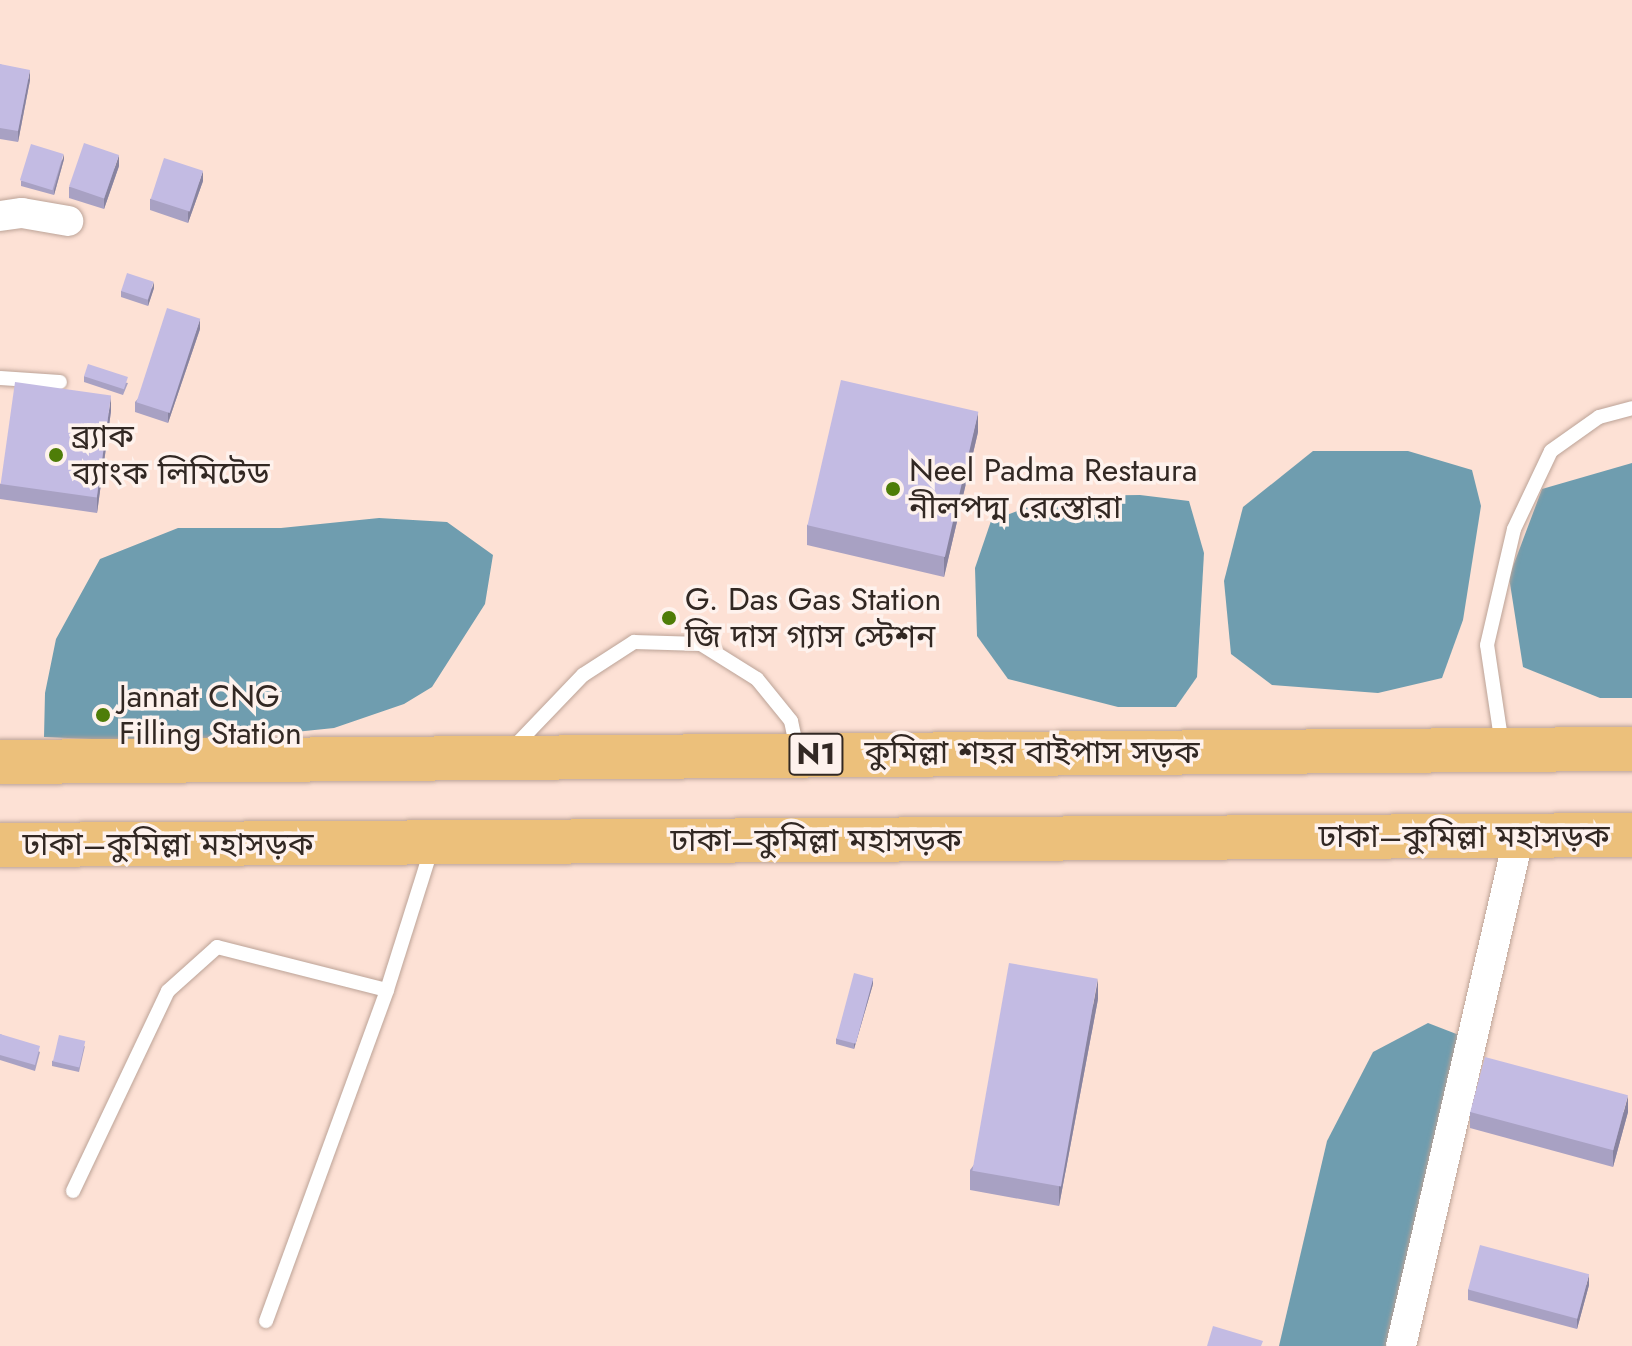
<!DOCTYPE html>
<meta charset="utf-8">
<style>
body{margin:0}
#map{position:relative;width:1632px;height:1346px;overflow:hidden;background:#fde1d5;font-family:Jost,"Noto Sans Bengali",sans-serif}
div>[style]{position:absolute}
.water>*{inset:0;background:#6f9daf}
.roads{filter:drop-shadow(0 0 2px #bca397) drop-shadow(0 0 2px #bca397)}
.service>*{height:14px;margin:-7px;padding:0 7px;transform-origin:7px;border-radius:7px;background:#fff}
.minor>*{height:30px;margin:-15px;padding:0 15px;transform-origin:15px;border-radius:15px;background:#fff}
.trunk>*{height:44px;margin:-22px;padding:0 22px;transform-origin:22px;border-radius:22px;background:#ecc07b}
.wall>*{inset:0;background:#a8a1c3}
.shaded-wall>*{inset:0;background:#88839f}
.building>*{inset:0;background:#c3bbe3;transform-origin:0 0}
.dots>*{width:22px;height:22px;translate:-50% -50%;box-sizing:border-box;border:4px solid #fef2ed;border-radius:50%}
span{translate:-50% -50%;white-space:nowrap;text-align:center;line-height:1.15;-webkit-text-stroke:7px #fef2ed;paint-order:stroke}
.shield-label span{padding:2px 6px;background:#fef2ed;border:2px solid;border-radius:6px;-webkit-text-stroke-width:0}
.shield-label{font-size:30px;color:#322823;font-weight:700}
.poi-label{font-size:32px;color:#322823}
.left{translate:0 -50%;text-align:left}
.street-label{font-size:32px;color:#322823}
</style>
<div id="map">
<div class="water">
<div style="clip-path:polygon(1313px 451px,1408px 451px,1472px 470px,1481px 506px,1463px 620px,1442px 678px,1378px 693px,1272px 685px,1231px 654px,1224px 581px,1243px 507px)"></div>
<div style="clip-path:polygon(1632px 463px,1632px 698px,1600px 698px,1523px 667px,1509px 577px,1542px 489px)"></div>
<div style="clip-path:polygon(1140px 495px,1189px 501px,1204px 553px,1197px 677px,1176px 707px,1118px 707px,1008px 679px,977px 636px,975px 568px,991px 521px,1057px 496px)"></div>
<div style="clip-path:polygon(379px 518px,447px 522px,493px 555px,485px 604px,432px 687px,404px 704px,334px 728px,188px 743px,44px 737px,45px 693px,56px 639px,100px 559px,178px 528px,281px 528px)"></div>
<div style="clip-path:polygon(1428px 1023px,1459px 1035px,1396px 1346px,1279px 1346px,1327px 1141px,1373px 1052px)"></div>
</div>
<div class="roads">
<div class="service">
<div style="left:0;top:378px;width:60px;rotate:3.8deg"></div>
<div style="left:1502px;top:745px;width:101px;rotate:-98.5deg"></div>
<div style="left:1487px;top:645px;width:119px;rotate:-76.9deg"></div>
<div style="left:1514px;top:529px;width:86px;rotate:-64.6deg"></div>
<div style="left:1551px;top:451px;width:59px;rotate:-35.3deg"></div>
<div style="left:1599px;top:417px;width:34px;rotate:-15deg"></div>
<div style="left:512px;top:749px;width:103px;rotate:-46.2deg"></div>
<div style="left:583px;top:675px;width:61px;rotate:-32.9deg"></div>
<div style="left:634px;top:642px;width:67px;rotate:1.7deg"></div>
<div style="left:701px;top:644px;width:66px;rotate:32deg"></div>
<div style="left:757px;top:679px;width:54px;rotate:51deg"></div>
<div style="left:791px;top:721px;width:29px;rotate:78deg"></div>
<div style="left:73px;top:1191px;width:221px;rotate:-64.6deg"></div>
<div style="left:168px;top:991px;width:66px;rotate:-41.9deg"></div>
<div style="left:217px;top:947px;width:175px;rotate:14.2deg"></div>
<div style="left:266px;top:1321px;width:352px;rotate:-69.9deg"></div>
<div style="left:387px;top:990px;width:150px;rotate:-72.5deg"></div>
</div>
<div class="minor">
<div style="left:0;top:216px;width:22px;rotate:-8deg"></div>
<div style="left:22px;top:213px;width:47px;rotate:9.9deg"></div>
<div style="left:1401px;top:1346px;width:523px;rotate:-76.97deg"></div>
</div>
<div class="trunk">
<div style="left:0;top:762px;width:1632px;rotate:-0.46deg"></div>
<div style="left:0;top:845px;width:1632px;rotate:-0.35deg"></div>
</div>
</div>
<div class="wall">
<div style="clip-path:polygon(0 64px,30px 80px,18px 142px,0 139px)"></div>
<div style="clip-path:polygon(64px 159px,54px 195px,21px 186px,21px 181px)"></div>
<div style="clip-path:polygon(119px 166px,104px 209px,69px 198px,69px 187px)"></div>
<div style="clip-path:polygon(203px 181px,188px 223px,150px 210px,150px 199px)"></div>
<div style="clip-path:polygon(154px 288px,148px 306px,121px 297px,121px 291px)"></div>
<div style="clip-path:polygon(200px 329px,168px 423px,135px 412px,135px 402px)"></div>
<div style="clip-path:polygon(84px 376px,128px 383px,123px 395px,84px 382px)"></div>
<div style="clip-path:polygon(111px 411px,97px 513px,0 499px,0 484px)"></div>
<div style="clip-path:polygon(978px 432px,944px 577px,807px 545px,807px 525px)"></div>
<div style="clip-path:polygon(873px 984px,854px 1049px,836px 1044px,836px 1039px)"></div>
<div style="clip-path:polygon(1098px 999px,1059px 1206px,970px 1190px,970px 1170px)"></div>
<div style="clip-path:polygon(0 1034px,40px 1052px,35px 1071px,0 1060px)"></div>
<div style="clip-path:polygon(85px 1046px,79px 1072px,52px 1066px,52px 1061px)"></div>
<div style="clip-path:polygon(1470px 1112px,1628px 1112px,1613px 1167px,1470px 1128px)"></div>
<div style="clip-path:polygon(1589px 1285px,1577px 1329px,1468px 1300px,1468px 1289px)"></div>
</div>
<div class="shaded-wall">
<div style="clip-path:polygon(30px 70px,30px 80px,18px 142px,18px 131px)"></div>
<div style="clip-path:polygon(64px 154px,64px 159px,54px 195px,54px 190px)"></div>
<div style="clip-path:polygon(119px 155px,119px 166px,104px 209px,104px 199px)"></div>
<div style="clip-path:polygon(203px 171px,203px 181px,188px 223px,188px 213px)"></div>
<div style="clip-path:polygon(154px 282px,154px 288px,148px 306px,148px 300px)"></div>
<div style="clip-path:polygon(200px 319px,200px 329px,168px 423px,168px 413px)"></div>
<div style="clip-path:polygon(111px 396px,111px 411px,97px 513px,97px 497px)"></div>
<div style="clip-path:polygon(978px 412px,978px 432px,944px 577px,944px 557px)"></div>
<div style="clip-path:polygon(873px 978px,873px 984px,854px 1049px,854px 1043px)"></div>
<div style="clip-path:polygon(1098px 979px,1098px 999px,1059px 1206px,1059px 1186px)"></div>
<div style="clip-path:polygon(1628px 1096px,1628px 1112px,1613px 1167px,1613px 1151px)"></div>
<div style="clip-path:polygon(1589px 1275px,1589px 1285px,1577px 1329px,1577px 1319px)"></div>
</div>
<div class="building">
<div style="clip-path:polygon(0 64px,30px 70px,18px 131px,0 128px)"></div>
<div style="left:84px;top:143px;width:37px;height:46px;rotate:19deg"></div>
<div style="left:31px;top:144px;width:34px;height:38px;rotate:17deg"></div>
<div style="left:164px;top:158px;width:41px;height:43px;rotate:18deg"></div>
<div style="left:127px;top:273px;width:28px;height:19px;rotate:18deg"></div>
<div style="left:167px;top:308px;width:35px;height:99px;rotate:18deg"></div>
<div style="left:88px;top:364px;width:42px;height:13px;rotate:18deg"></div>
<div style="left:841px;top:380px;width:141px;height:149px;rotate:13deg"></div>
<div style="left:15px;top:382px;width:97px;height:103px;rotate:8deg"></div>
<div style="left:1009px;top:963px;width:90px;height:211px;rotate:10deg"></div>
<div style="left:854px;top:973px;width:20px;height:68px;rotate:15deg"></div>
<div style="clip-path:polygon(0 1034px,40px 1046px,35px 1065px,0 1055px)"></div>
<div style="left:59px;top:1035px;width:27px;height:27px;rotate:13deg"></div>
<div style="left:1485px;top:1057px;width:148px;height:57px;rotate:15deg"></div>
<div style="left:1480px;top:1245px;width:113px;height:46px;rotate:15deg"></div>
<div style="clip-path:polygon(1213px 1326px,1263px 1341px,1261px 1346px,1207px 1346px)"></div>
</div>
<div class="dots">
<div style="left:56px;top:455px;background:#4e7d08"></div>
<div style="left:893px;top:489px;background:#4e7d08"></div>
<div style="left:669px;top:618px;background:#4e7d08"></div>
<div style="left:103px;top:715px;background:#4e7d08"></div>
</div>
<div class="shield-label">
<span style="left:816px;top:754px">N1</span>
</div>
<div class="poi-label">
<span class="left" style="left:72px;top:455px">ব্র্যাক<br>ব্যাংক লিমিটেড</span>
<span class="left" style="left:909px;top:489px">Neel Padma Restaura<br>নীলপদ্ম রেস্তোরা</span>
<span class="left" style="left:685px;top:618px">G. Das Gas Station<br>জি দাস গ্যাস স্টেশন</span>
<span class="left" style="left:119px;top:715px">Jannat CNG<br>Filling Station</span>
</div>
<div class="street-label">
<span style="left:1032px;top:752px">কুমিল্লা শহর বাইপাস সড়ক</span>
<span style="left:1464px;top:836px">ঢাকা–কুমিল্লা মহাসড়ক</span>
<span style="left:816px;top:840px">ঢাকা–কুমিল্লা মহাসড়ক</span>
<span style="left:168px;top:844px">ঢাকা–কুমিল্লা মহাসড়ক</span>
</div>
</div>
